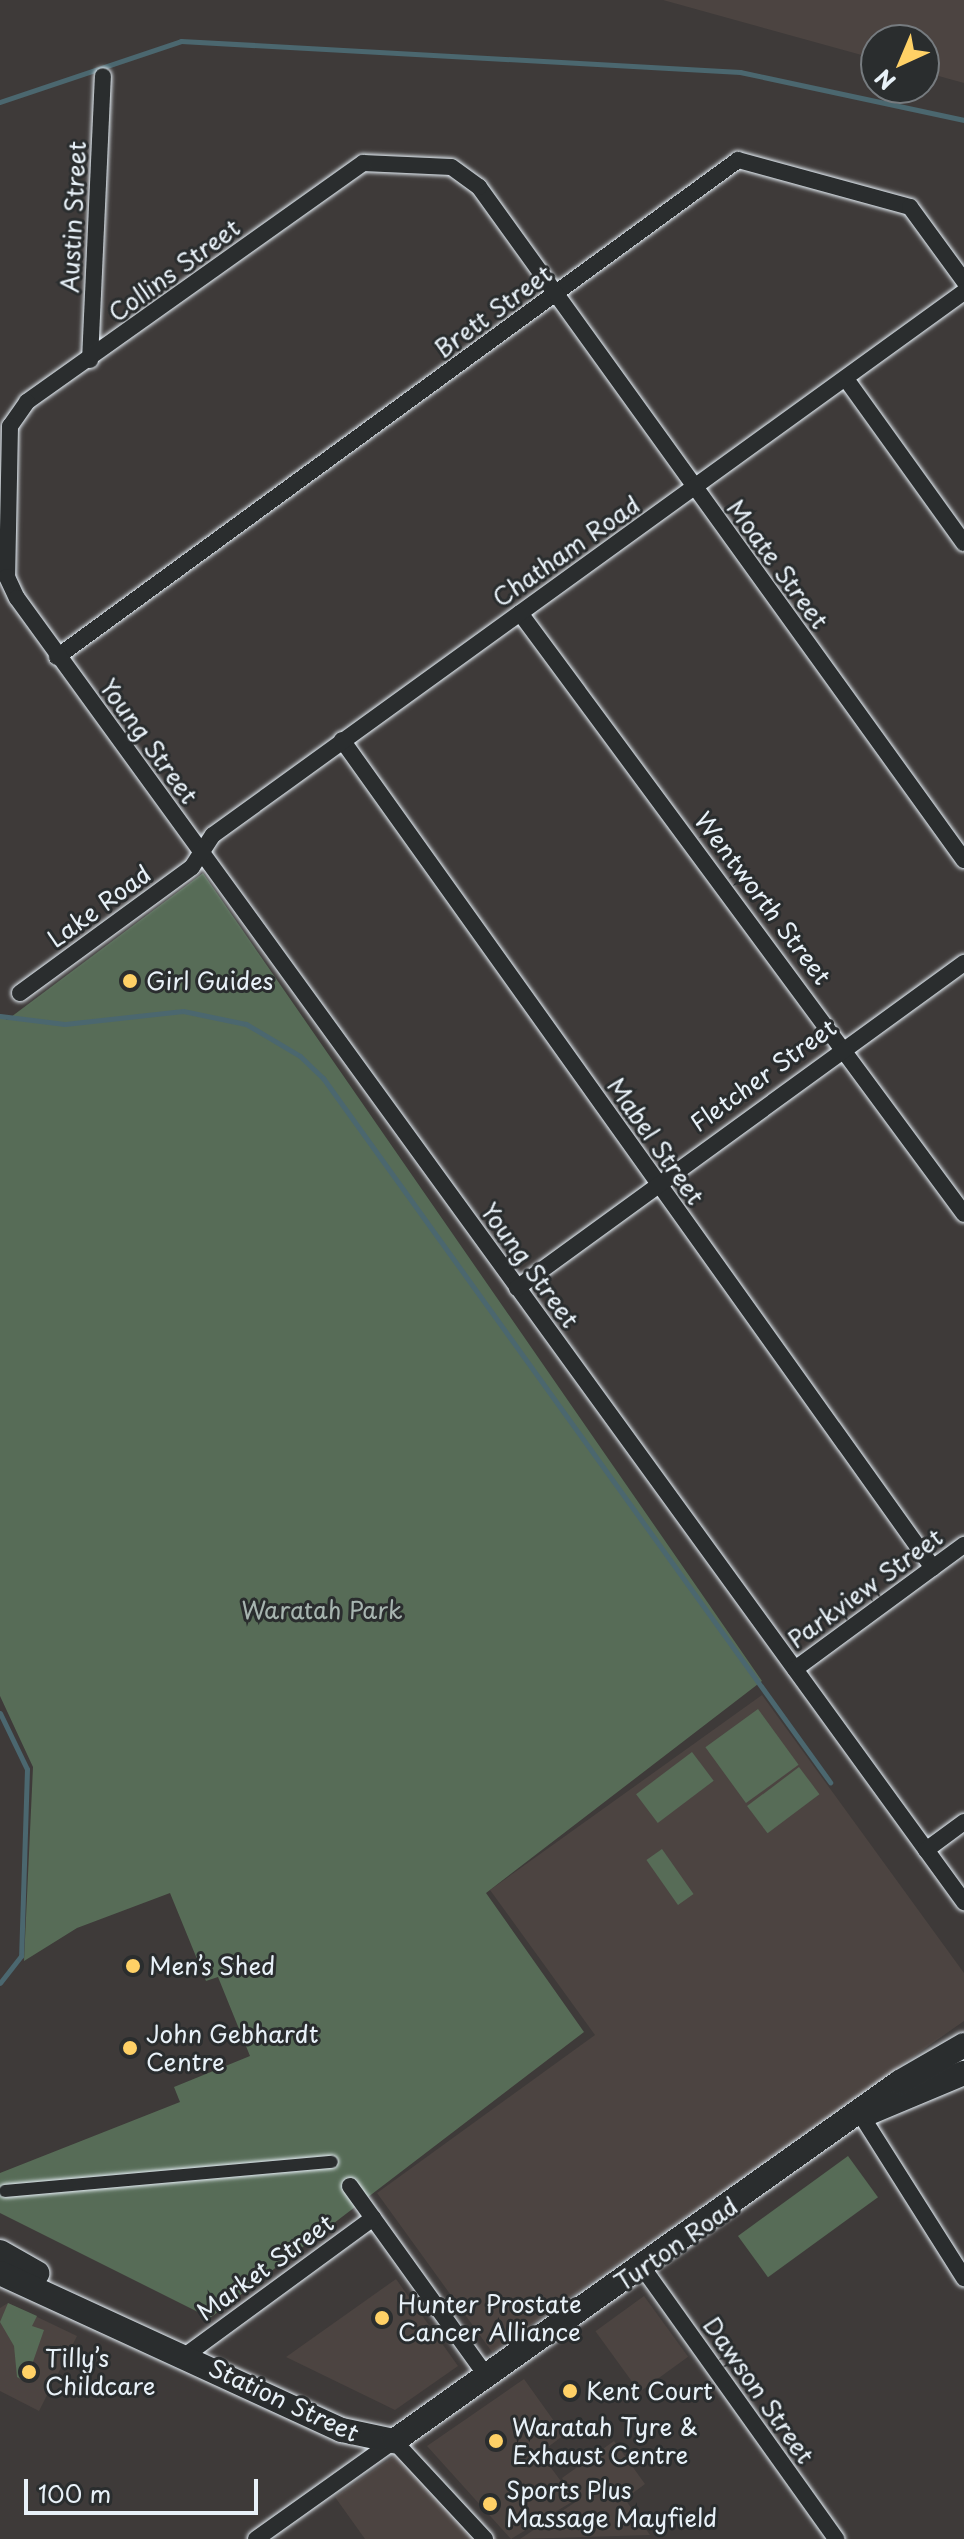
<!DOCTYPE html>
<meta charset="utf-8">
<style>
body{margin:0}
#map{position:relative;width:964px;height:2539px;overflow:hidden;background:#3e3a39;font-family:"Playpen Sans",sans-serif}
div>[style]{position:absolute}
.built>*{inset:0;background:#4c4441;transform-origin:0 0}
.green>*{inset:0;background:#576c57;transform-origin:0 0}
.stream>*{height:5px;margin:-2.5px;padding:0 2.5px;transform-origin:2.5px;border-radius:2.5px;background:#4b676f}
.roads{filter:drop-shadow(0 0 2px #e8f1f8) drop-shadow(0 0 2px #e8f1f8)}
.pedestrian>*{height:12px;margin:-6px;padding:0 6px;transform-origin:6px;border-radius:6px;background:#2a2d2e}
.minor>*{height:16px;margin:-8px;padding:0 8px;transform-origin:8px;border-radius:8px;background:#2a2d2e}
.primary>*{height:24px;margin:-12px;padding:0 12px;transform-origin:12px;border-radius:12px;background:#2a2d2e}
.dots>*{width:22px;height:22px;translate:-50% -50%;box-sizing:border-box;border:4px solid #2a2d2e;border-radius:50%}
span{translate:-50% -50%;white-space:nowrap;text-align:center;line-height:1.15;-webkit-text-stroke:6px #2a2d2e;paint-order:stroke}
.street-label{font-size:24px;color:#e8f1f8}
.poi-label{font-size:24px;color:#e8f1f8}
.left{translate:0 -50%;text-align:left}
.park-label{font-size:24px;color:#a7b5b0}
.north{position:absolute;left:860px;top:24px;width:80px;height:80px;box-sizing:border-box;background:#2a2d2e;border:2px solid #767b7f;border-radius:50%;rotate:224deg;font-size:22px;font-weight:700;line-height:32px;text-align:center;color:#e8f1f8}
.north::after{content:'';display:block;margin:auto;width:28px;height:36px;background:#ffd166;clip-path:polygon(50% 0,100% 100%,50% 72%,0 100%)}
.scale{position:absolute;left:24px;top:2479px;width:234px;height:36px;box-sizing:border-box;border:4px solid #e8f1f8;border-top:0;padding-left:10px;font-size:24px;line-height:28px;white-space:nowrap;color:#e8f1f8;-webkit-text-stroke:6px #2a2d2e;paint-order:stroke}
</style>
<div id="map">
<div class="built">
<div style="clip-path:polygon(663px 0,964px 0,964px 83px,924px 72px,924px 40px,876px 40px,876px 59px)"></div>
<div style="clip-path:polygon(762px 1695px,964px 1973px,964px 2021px,492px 2352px,377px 2193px,595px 2035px,490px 1890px)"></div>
<div style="clip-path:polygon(396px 2279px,458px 2366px,395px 2410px,286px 2357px)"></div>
<div style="left:644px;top:2296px;width:75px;height:60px;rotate:54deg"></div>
<div style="clip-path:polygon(8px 2303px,77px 2336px,39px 2411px,0 2391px,0 2308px)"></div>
<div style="clip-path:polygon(524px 2379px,564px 2435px,540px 2453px,575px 2500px,511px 2539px,427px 2446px)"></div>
<div style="clip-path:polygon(614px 2441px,645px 2484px,625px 2499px,650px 2535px,520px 2539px,577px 2501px,562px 2478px)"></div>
<div style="clip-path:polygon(410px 2445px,416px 2454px,497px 2539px,365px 2539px,335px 2497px)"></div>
</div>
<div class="green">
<div style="clip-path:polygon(203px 873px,762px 1681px,486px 1893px,584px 2032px,210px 2318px,0 2213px,0 2173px,180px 2102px,174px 2087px,250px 2056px,218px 1977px,206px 1981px,170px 1893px,77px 1928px,24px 1961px,33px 1767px,0 1696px,0 1015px,7px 1020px)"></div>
<div style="left:758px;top:1709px;width:69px;height:65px;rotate:54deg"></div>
<div style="left:692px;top:1752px;width:36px;height:70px;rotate:53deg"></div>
<div style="left:799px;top:1767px;width:34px;height:65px;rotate:53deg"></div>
<div style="left:662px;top:1849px;width:55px;height:19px;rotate:55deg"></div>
<div style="left:848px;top:2156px;width:51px;height:136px;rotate:54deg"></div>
<div style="clip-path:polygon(8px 2303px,37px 2316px,32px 2326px,44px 2330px,26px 2382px,17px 2377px,14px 2346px,0 2322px)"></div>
</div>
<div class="stream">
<div style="left:0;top:102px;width:191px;rotate:-18.6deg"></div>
<div style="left:181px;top:41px;width:560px;rotate:3.17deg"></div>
<div style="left:740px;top:72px;width:229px;rotate:12.1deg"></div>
<div style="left:0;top:1016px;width:65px;rotate:7deg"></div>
<div style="left:65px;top:1024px;width:119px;rotate:-6.3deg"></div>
<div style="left:183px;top:1011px;width:64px;rotate:11.7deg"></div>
<div style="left:246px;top:1024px;width:63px;rotate:30.7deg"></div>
<div style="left:300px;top:1056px;width:32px;rotate:44deg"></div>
<div style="left:323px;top:1078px;width:868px;rotate:54.24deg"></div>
<div style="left:0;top:1713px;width:62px;rotate:64.3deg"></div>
<div style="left:27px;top:1769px;width:187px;rotate:91.8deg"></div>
<div style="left:21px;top:1956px;width:34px;rotate:128deg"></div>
</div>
<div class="roads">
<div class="pedestrian">
<div style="left:5px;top:2191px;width:328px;rotate:-5.1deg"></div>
</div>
<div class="minor">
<div style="left:90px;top:360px;width:284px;rotate:-87.4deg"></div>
<div style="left:846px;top:379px;width:202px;rotate:54.3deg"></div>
<div style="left:520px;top:613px;width:747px;rotate:53.54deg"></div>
<div style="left:57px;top:657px;width:843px;rotate:-36.12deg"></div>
<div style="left:738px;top:160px;width:178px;rotate:15.3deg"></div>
<div style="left:910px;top:207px;width:92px;rotate:53.9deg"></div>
<div style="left:342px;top:740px;width:1017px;rotate:54.48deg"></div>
<div style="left:964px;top:860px;width:830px;rotate:-125.78deg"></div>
<div style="left:479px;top:187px;width:34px;rotate:-144deg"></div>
<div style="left:451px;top:167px;width:88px;rotate:-177.4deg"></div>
<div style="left:363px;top:163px;width:412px;rotate:144.6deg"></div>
<div style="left:27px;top:402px;width:29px;rotate:125deg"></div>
<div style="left:10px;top:426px;width:151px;rotate:91.1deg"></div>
<div style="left:7px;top:577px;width:23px;rotate:65deg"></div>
<div style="left:17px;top:598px;width:1612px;rotate:54.01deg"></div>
<div style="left:20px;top:993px;width:213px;rotate:-36.2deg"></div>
<div style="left:192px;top:867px;width:38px;rotate:-57deg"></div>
<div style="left:213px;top:835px;width:927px;rotate:-35.87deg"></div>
<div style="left:517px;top:1288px;width:553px;rotate:-36.02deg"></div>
<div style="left:795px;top:1669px;width:210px;rotate:-36.3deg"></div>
<div style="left:926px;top:1850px;width:47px;rotate:-36.4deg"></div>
<div style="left:861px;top:2115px;width:193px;rotate:57.7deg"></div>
<div style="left:350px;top:2186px;width:235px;rotate:54.3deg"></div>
<div style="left:643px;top:2268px;width:333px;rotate:54.5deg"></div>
<div style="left:186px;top:2355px;width:232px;rotate:-36.2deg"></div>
<div style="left:256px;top:2539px;width:169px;rotate:-35.4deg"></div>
<div style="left:394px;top:2441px;width:134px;rotate:47.1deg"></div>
</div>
<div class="primary">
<div style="left:871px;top:2112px;width:101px;rotate:-22.8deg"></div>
<div style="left:0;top:2252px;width:43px;rotate:29.6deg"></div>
<div style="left:0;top:2273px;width:376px;rotate:24.7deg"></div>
<div style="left:342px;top:2430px;width:53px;rotate:11.9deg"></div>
<div style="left:394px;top:2441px;width:620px;rotate:-35.36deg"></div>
<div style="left:900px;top:2082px;width:74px;rotate:-30deg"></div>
</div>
</div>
<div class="dots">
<div style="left:130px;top:981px;background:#ffd166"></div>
<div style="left:133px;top:1966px;background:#ffd166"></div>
<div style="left:130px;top:2048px;background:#ffd166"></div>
<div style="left:382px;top:2318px;background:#ffd166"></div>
<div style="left:29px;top:2372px;background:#ffd166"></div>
<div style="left:570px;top:2391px;background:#ffd166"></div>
<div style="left:496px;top:2441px;background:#ffd166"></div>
<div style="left:490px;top:2504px;background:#ffd166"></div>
</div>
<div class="street-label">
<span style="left:73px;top:217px;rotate:-87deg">Austin Street</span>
<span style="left:174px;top:270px;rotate:-36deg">Collins Street</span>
<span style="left:493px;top:311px;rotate:-36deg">Brett Street</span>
<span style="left:566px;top:551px;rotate:-35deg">Chatham Road</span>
<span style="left:778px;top:564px;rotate:54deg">Moate Street</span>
<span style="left:149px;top:741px;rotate:54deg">Young Street</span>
<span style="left:763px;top:898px;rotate:53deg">Wentworth Street</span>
<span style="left:99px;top:906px;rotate:-36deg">Lake Road</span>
<span style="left:763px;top:1075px;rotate:-36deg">Fletcher Street</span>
<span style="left:656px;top:1141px;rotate:55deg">Mabel Street</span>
<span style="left:530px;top:1265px;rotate:54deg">Young Street</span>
<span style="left:865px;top:1588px;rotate:-36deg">Parkview Street</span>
<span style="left:676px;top:2244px;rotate:-35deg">Turton Road</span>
<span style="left:265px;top:2267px;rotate:-36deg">Market Street</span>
<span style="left:759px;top:2390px;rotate:55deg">Dawson Street</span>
<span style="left:284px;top:2400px;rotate:25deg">Station Street</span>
</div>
<div class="poi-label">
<span class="left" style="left:146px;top:981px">Girl Guides</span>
<span class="left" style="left:149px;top:1966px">Men’s Shed</span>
<span class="left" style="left:146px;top:2048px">John Gebhardt<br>Centre</span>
<span class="left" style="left:398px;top:2318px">Hunter Prostate<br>Cancer Alliance</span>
<span class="left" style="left:45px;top:2372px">Tilly’s<br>Childcare</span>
<span class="left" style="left:586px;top:2391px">Kent Court</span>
<span class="left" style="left:512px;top:2441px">Waratah Tyre &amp;<br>Exhaust Centre</span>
<span class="left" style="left:506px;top:2504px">Sports Plus<br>Massage Mayfield</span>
</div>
<div class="park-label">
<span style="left:322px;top:1610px">Waratah Park</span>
</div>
<div class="north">N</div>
<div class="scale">100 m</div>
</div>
